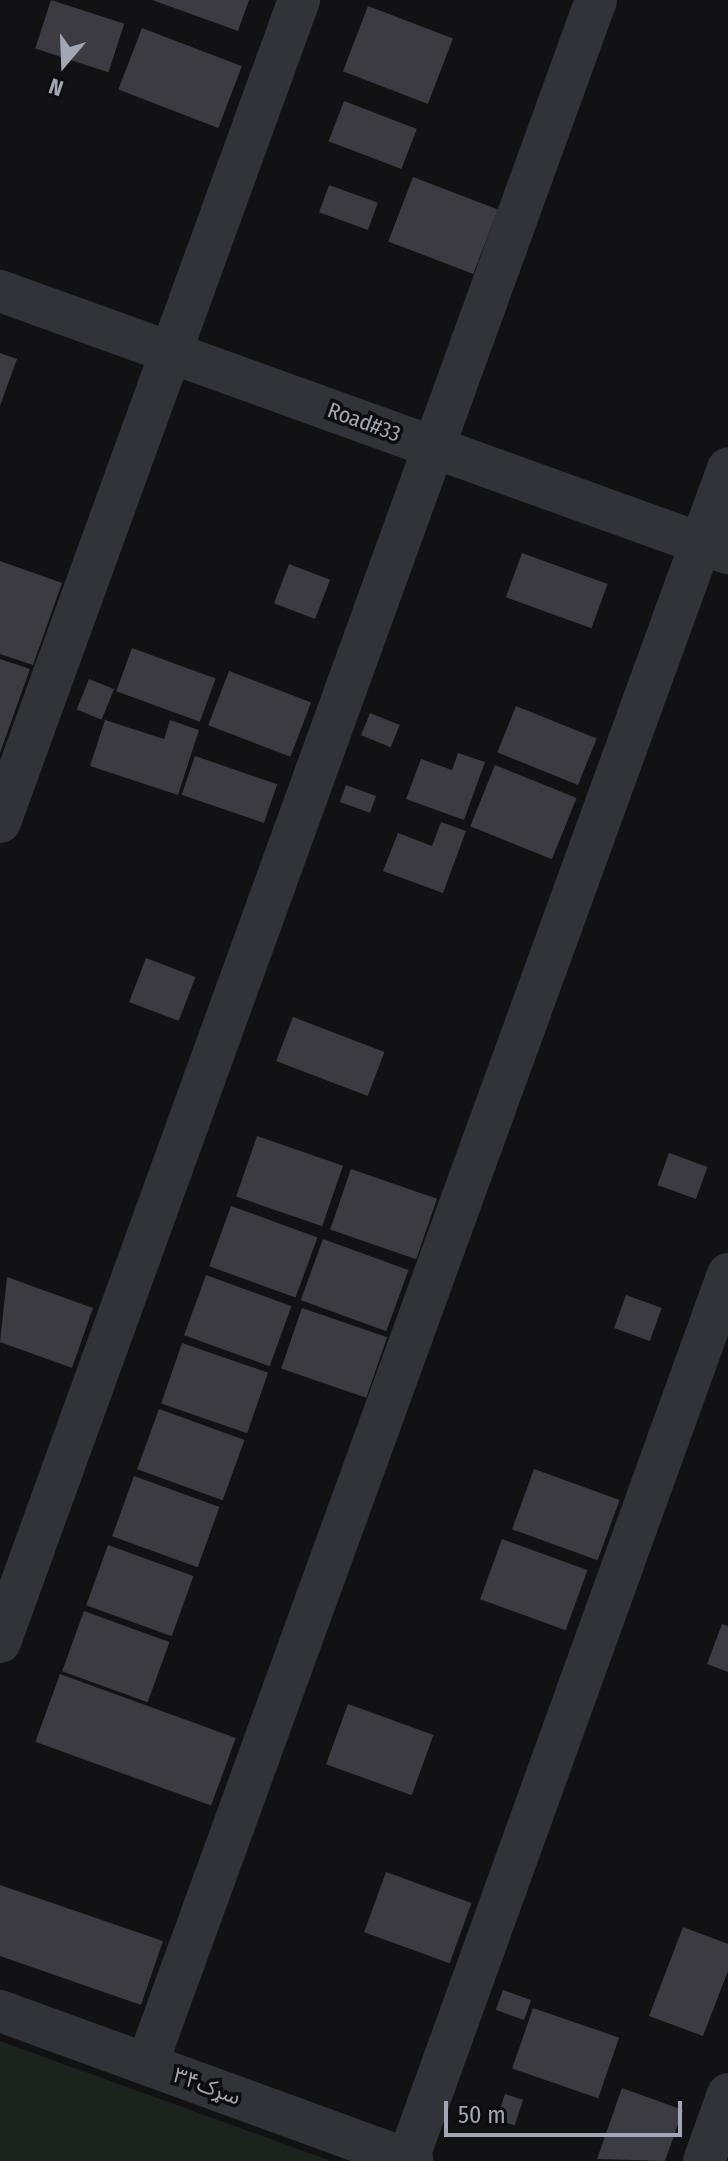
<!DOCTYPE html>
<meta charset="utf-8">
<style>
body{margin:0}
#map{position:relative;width:728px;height:2161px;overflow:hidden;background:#121113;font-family:"Fira Sans Condensed","Noto Sans Arabic",sans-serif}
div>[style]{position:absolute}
.green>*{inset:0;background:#1b231d}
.building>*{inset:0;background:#3c3b41;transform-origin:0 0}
.minor>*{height:42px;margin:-21px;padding:0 21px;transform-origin:21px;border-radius:21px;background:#323338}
span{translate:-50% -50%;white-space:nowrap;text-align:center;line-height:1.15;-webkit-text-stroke:7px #0d0c0e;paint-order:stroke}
.street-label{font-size:22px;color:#a2a6b5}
.north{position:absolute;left:24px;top:24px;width:80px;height:80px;-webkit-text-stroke:6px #0d0c0e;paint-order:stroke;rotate:199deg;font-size:22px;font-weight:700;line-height:32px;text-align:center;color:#a2a6b5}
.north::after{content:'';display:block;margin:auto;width:28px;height:36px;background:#a2a6b5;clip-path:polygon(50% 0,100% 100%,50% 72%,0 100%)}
.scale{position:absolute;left:444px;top:2101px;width:238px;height:36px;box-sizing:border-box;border:4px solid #a2a6b5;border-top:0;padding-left:10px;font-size:24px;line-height:28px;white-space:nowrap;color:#a2a6b5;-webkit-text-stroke:6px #0d0c0e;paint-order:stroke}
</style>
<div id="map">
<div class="green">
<div style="clip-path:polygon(0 2041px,331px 2161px,0 2161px)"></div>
</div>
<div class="building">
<div style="left:51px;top:0;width:77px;height:51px;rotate:18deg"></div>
<div style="clip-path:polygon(152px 0,249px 0,238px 31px)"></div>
<div style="left:368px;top:6px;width:91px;height:70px;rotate:21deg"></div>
<div style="left:142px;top:28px;width:107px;height:66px;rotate:21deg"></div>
<div style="left:344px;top:101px;width:78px;height:43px;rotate:21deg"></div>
<div style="left:413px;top:177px;width:91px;height:69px;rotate:21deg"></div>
<div style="left:329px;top:185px;width:52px;height:29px;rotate:20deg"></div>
<div style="clip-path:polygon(0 353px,17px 359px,0 406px)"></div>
<div style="left:522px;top:553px;width:91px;height:47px;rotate:20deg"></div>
<div style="clip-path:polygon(0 561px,62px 583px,33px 665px,0 654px)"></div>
<div style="left:289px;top:564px;width:44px;height:42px;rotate:21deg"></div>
<div style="left:132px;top:648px;width:89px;height:46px;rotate:20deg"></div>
<div style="clip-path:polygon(0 659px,30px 669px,0 753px)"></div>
<div style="left:229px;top:671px;width:88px;height:58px;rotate:21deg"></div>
<div style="left:89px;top:679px;width:27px;height:33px;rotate:22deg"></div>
<div style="left:516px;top:706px;width:87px;height:50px;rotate:22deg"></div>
<div style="left:370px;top:713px;width:32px;height:24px;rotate:22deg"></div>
<div style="clip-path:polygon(105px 720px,164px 739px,170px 720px,199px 730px,178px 795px,90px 766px)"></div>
<div style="clip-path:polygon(458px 753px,485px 762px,464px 820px,406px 799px,421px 759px,452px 770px)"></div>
<div style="left:195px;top:756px;width:87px;height:41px;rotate:19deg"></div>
<div style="left:495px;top:765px;width:88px;height:66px;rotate:22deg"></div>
<div style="left:346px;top:785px;width:32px;height:18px;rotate:20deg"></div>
<div style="clip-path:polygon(441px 822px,466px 831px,443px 893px,383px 871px,398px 833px,432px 846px)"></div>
<div style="left:146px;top:958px;width:53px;height:47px;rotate:21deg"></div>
<div style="left:293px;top:1017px;width:98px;height:47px;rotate:21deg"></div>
<div style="left:257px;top:1136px;width:91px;height:64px;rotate:19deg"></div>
<div style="left:669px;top:1153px;width:41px;height:34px;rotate:20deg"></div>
<div style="left:351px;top:1169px;width:91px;height:64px;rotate:19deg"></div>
<div style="left:231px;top:1206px;width:92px;height:64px;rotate:20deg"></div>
<div style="left:323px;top:1239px;width:91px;height:65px;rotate:20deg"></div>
<div style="left:206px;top:1275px;width:91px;height:64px;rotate:20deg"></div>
<div style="clip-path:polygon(7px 1277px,93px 1308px,72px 1368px,0 1342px)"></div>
<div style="left:626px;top:1295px;width:38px;height:35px;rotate:20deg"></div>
<div style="left:302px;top:1308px;width:90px;height:64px;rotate:19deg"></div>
<div style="left:182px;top:1343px;width:91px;height:64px;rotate:19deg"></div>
<div style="left:159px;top:1409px;width:91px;height:64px;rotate:20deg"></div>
<div style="left:534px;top:1469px;width:91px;height:64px;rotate:20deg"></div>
<div style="left:134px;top:1476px;width:91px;height:64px;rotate:20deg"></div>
<div style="left:502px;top:1539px;width:91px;height:64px;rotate:20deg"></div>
<div style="left:108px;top:1545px;width:91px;height:64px;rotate:20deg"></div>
<div style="left:84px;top:1611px;width:91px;height:64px;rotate:20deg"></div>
<div style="clip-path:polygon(722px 1624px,728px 1626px,728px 1672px,707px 1664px)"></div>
<div style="left:60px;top:1674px;width:187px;height:72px;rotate:20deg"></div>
<div style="left:348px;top:1704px;width:91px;height:64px;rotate:20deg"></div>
<div style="left:386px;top:1872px;width:91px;height:64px;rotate:20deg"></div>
<div style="clip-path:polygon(0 1885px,163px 1941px,141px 2005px,0 1956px)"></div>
<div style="clip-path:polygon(683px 1927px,728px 1944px,728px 1971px,703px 2036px,649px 2016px)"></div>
<div style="left:503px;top:1990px;width:30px;height:21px;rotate:20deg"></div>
<div style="left:533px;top:2008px;width:91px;height:64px;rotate:19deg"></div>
<div style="clip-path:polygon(622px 2088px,683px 2110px,665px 2161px,597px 2159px)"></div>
<div style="left:505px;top:2094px;width:19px;height:27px;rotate:18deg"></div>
</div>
<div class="minor">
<div style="left:0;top:291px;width:773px;rotate:19.82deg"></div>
<div style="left:0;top:822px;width:875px;rotate:-70.01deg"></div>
<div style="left:0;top:1642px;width:1747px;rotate:-70.05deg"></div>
<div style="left:0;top:2011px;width:439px;rotate:20deg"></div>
<div style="left:147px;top:2064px;width:1698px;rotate:-69.99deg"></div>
<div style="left:408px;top:2159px;width:941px;rotate:-70.12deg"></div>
<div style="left:704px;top:2161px;width:71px;rotate:-70.3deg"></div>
</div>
<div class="street-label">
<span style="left:364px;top:422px;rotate:20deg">Road#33</span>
<span style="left:207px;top:2086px;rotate:20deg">۳۴سړک</span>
</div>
<div class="north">N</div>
<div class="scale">50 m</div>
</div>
